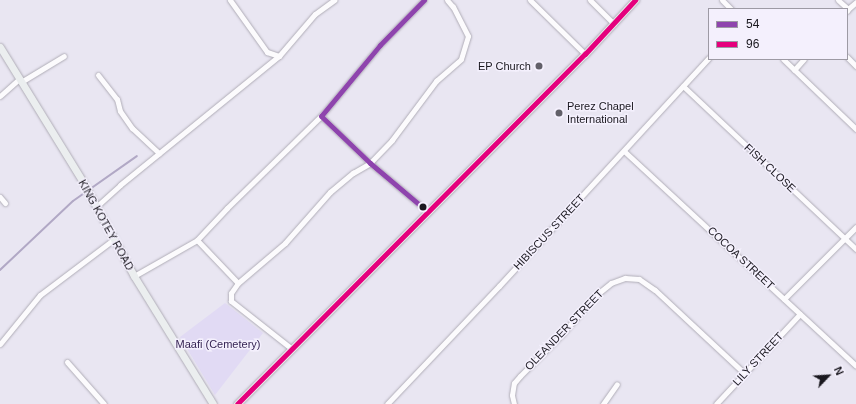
<!DOCTYPE html>
<style>
body{margin:0}
#map{position:relative;width:856px;height:404px;overflow:hidden;background:#e9e6f2;font-family:Arial,sans-serif}
div>[style]{position:absolute}
.green>*{inset:0;background:#e1daf4}
.stream>*{height:2px;margin:-1px;padding:0 1px;transform-origin:1px;border-radius:1px;background:#b1a8c5}
.roads{filter:drop-shadow(0 0 1px #b0adb7) drop-shadow(0 0 1px #b0adb7)}
.street>*{height:5px;margin:-2.5px;padding:0 2.5px;transform-origin:2.5px;border-radius:2.5px;background:#fcfbfd}
.secondary>*{height:7px;margin:-3.5px;padding:0 3.5px;transform-origin:3.5px;border-radius:3.5px;background:#ebeeef}
.bus-1>*{height:5px;margin:-2.5px;padding:0 2.5px;transform-origin:2.5px;border-radius:2.5px;background:#8e44ad}
.bus-2>*{height:5px;margin:-2.5px;padding:0 2.5px;transform-origin:2.5px;border-radius:2.5px;background:#e5007d}
.dots>*{width:11px;height:11px;translate:-50% -50%;box-sizing:border-box;border:2px solid #f4f0fd;border-radius:50%}
span{translate:-50% -50%;white-space:nowrap;text-align:center;line-height:1.15;-webkit-text-stroke:3px #f4f0fd;paint-order:stroke}
.poi-label{font-size:11px;color:#1a181f}
.right{translate:-100% -50%;text-align:right}
.left{translate:0 -50%;text-align:left}
.street-label{font-size:11px;color:#1a181f}
.park-label{font-size:11px;color:#362454}
.legend{position:absolute;left:708px;top:8px;width:140px;height:52px;box-sizing:border-box;background:#f4f0fd;border:1px solid #9d9aa4;margin:0;padding:5px 7px;list-style:none;font-size:12px;color:#1a181f}
.legend li{display:flex;align-items:center;gap:8px;height:20px}
.legend b{width:20px;border:1px solid #9d9aa4}
.north{position:absolute;left:808px;top:356px;width:40px;height:40px;-webkit-text-stroke:3px #f4f0fd;paint-order:stroke;rotate:65deg;font-size:11px;font-weight:700;line-height:16px;text-align:center;color:#1a181f}
.north::after{content:'';display:block;margin:auto;width:14px;height:18px;background:#1a181f;clip-path:polygon(50% 0,100% 100%,50% 72%,0 100%)}
</style>
<div id="map">
<div class="green">
<div style="clip-path:polygon(225px 303px,263px 333px,215px 395px,180px 337px)"></div>
</div>
<div class="stream">
<div style="left:0;top:270px;width:100px;rotate:-43.4deg"></div>
<div style="left:73px;top:201px;width:78px;rotate:-35.1deg"></div>
</div>
<div class="roads">
<div class="street">
<div style="left:230px;top:0;width:64px;rotate:54.6deg"></div>
<div style="left:267px;top:52px;width:13px;rotate:18deg"></div>
<div style="left:424px;top:0;width:63px;rotate:134.4deg"></div>
<div style="left:380px;top:45px;width:92px;rotate:129.7deg"></div>
<div style="left:321px;top:116px;width:68px;rotate:43.8deg"></div>
<div style="left:370px;top:163px;width:75px;rotate:40.1deg"></div>
<div style="left:530px;top:0;width:77px;rotate:44.5deg"></div>
<div style="left:590px;top:0;width:34px;rotate:45deg"></div>
<div style="left:722px;top:0;width:13px;rotate:45deg"></div>
<div style="left:838px;top:0;width:13px;rotate:42deg"></div>
<div style="left:848px;top:9px;width:2px;rotate:117deg"></div>
<div style="left:848px;top:9px;width:11px;rotate:-41deg"></div>
<div style="left:847px;top:57px;width:13px;rotate:45deg"></div>
<div style="left:783px;top:59px;width:101px;rotate:43.8deg"></div>
<div style="left:794px;top:70px;width:15px;rotate:-48deg"></div>
<div style="left:98px;top:75px;width:31px;rotate:52deg"></div>
<div style="left:117px;top:99px;width:12px;rotate:76deg"></div>
<div style="left:120px;top:111px;width:21px;rotate:55deg"></div>
<div style="left:132px;top:128px;width:37px;rotate:43deg"></div>
<div style="left:21px;top:82px;width:50px;rotate:-31.2deg"></div>
<div style="left:683px;top:86px;width:238px;rotate:43.3deg"></div>
<div style="left:0;top:96px;width:25px;rotate:-42deg"></div>
<div style="left:624px;top:151px;width:316px;rotate:42.8deg"></div>
<div style="left:0;top:197px;width:8px;rotate:50deg"></div>
<div style="left:97px;top:206px;width:31px;rotate:-42deg"></div>
<div style="left:120px;top:185px;width:205px;rotate:-39.1deg"></div>
<div style="left:279px;top:56px;width:55px;rotate:-49.4deg"></div>
<div style="left:315px;top:14px;width:24px;rotate:-36deg"></div>
<div style="left:197px;top:240px;width:59px;rotate:46.4deg"></div>
<div style="left:134px;top:276px;width:73px;rotate:-29.7deg"></div>
<div style="left:197px;top:240px;width:44px;rotate:-46.8deg"></div>
<div style="left:227px;top:208px;width:132px;rotate:-44.4deg"></div>
<div style="left:784px;top:299px;width:102px;rotate:-45deg"></div>
<div style="left:0;top:344px;width:63px;rotate:-50.8deg"></div>
<div style="left:40px;top:295px;width:93px;rotate:-37.1deg"></div>
<div style="left:292px;top:349px;width:78px;rotate:-141.8deg"></div>
<div style="left:231px;top:301px;width:8px;rotate:-90deg"></div>
<div style="left:231px;top:293px;width:12px;rotate:-55deg"></div>
<div style="left:238px;top:283px;width:62px;rotate:-40.4deg"></div>
<div style="left:285px;top:243px;width:68px;rotate:-48.6deg"></div>
<div style="left:330px;top:192px;width:30px;rotate:-40deg"></div>
<div style="left:353px;top:173px;width:20px;rotate:-30deg"></div>
<div style="left:370px;top:163px;width:32px;rotate:-46deg"></div>
<div style="left:392px;top:140px;width:74px;rotate:-53.3deg"></div>
<div style="left:436px;top:81px;width:33px;rotate:-41deg"></div>
<div style="left:461px;top:59px;width:24px;rotate:-73deg"></div>
<div style="left:468px;top:36px;width:33px;rotate:-117deg"></div>
<div style="left:453px;top:7px;width:9px;rotate:-131deg"></div>
<div style="left:67px;top:362px;width:56px;rotate:48.6deg"></div>
<div style="left:387px;top:404px;width:163px;rotate:-46.5deg"></div>
<div style="left:499px;top:286px;width:310px;rotate:-47.4deg"></div>
<div style="left:514px;top:404px;width:9px;rotate:-103deg"></div>
<div style="left:512px;top:395px;width:12px;rotate:-81deg"></div>
<div style="left:514px;top:383px;width:9px;rotate:-49deg"></div>
<div style="left:520px;top:376px;width:59px;rotate:-45deg"></div>
<div style="left:562px;top:334px;width:50px;rotate:-49deg"></div>
<div style="left:595px;top:296px;width:21px;rotate:-39deg"></div>
<div style="left:611px;top:283px;width:15px;rotate:-20deg"></div>
<div style="left:625px;top:278px;width:14px;rotate:4deg"></div>
<div style="left:639px;top:279px;width:19px;rotate:35deg"></div>
<div style="left:655px;top:290px;width:123px;rotate:43deg"></div>
<div style="left:603px;top:404px;width:24px;rotate:-55deg"></div>
<div style="left:716px;top:404px;width:123px;rotate:-47deg"></div>
</div>
<div class="secondary">
<div style="left:0;top:47px;width:158px;rotate:58.4deg"></div>
<div style="left:83px;top:182px;width:107px;rotate:61.5deg"></div>
<div style="left:134px;top:276px;width:150px;rotate:58.3deg"></div>
<div style="left:237px;top:404px;width:494px;rotate:-45.2deg"></div>
<div style="left:585px;top:54px;width:74px;rotate:-47.2deg"></div>
</div>
</div>
<div class="bus-1">
<div style="left:424px;top:0;width:63px;rotate:134.4deg"></div>
<div style="left:380px;top:45px;width:92px;rotate:129.7deg"></div>
<div style="left:321px;top:116px;width:68px;rotate:43.8deg"></div>
<div style="left:370px;top:163px;width:75px;rotate:40.1deg"></div>
</div>
<div class="bus-2">
<div style="left:237px;top:404px;width:494px;rotate:-45.2deg"></div>
<div style="left:585px;top:54px;width:74px;rotate:-47.2deg"></div>
</div>
<div class="dots">
<div style="left:539px;top:66px;background:#626069"></div>
<div style="left:559px;top:113px;background:#626069"></div>
<div style="left:423px;top:207px;background:#1a181f"></div>
</div>
<div class="poi-label">
<span class="right" style="left:531px;top:66px">EP Church</span>
<span class="left" style="left:567px;top:113px">Perez Chapel<br>International</span>
</div>
<div class="street-label">
<span style="left:770px;top:168px;rotate:43deg">FISH CLOSE</span>
<span style="left:106px;top:225px;rotate:61deg">KING KOTEY ROAD</span>
<span style="left:549px;top:232px;rotate:-47deg">HIBISCUS STREET</span>
<span style="left:741px;top:258px;rotate:43deg">COCOA STREET</span>
<span style="left:564px;top:330px;rotate:-46deg">OLEANDER STREET</span>
<span style="left:758px;top:359px;rotate:-47deg">LILY STREET</span>
</div>
<div class="park-label">
<span style="left:218px;top:344px">Maafi (Cemetery)</span>
</div>
<ul class="legend">
<li><b style="height:5px;background:#8e44ad"></b>54</li>
<li><b style="height:5px;background:#e5007d"></b>96</li>
</ul>
<div class="north">N</div>
</div>
